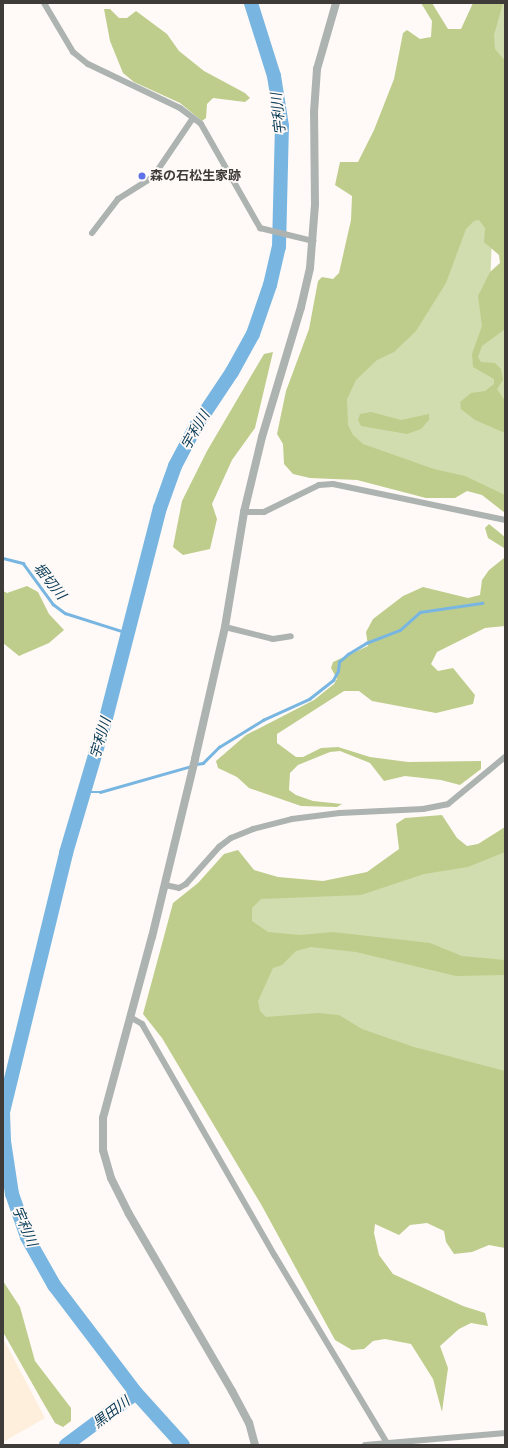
<!DOCTYPE html>
<meta charset="utf-8">
<style>
body{margin:0}
#map{position:relative;width:508px;height:1448px;overflow:hidden;background:#fffaf7;font-family:Raleway,"Noto Sans JP",sans-serif}
div>[style]{position:absolute}
.industrial>*{inset:0;background:#feeedc}
.green>*{inset:0;background:#d1ddae}
.forest>*{inset:0;background:#becd8b}
.stream>*{height:2.5px;margin:-1.25px;padding:0 1.25px;transform-origin:1.25px;border-radius:1.25px;background:#78b6e1}
.river>*{height:14px;margin:-7px;padding:0 7px;transform-origin:7px;border-radius:7px;background:#78b6e1}
.minor>*{height:6px;margin:-3px;padding:0 3px;transform-origin:3px;border-radius:3px;background:#adb3b1}
.tertiary>*{height:8px;margin:-4px;padding:0 4px;transform-origin:4px;border-radius:4px;background:#adb3b1}
.dots>*{width:11px;height:11px;translate:-50% -50%;box-sizing:border-box;border:2px solid #fffaf7;border-radius:50%}
span{translate:-50% -50%;white-space:nowrap;text-align:center;line-height:1.15;-webkit-text-stroke:3.5px #fffaf7;paint-order:stroke}
.poi-label{font-size:13px;color:#3f3b38;font-weight:700}
.left{translate:0 -50%;text-align:left}
.water-label{font-size:14px;color:#053956;font-style:italic}
.frame{position:absolute;inset:0;border:4px solid #3f3b38;pointer-events:none}
</style>
<div id="map">
<div class="industrial">
<div style="clip-path:polygon(3px 1338px,45px 1418px,3px 1442px)"></div>
</div>
<div class="green">
<div style="clip-path:polygon(476px 3px,505px 3px,505px 71px,465px 35px)"></div>
<div style="clip-path:polygon(478px 211px,492px 238px,490px 286px,505px 329px,505px 501px,362px 451px,341px 427px,345px 386px,451px 229px)"></div>
<div style="clip-path:polygon(505px 839px,505px 1082px,270px 1027px,250px 1002px,249px 900px,348px 889px)"></div>
</div>
<div class="forest">
<div style="clip-path:polygon(421px 3px,432px 3px,448px 29px,461px 29px,473px 3px,503px 3px,494px 35px,495px 49px,505px 61px,505px 329px,482px 346px,478px 357px,481px 362px,495px 363px,501px 369px,503px 380px,497px 389px,505px 401px,505px 433px,475px 420px,461px 409px,460px 402px,471px 393px,485px 391px,494px 384px,494px 379px,473px 367px,472px 354px,482px 326px,478px 296px,490px 272px,500px 263px,499px 255px,484px 242px,485px 228px,479px 220px,474px 221px,466px 229px,446px 283px,416px 331px,394px 352px,377px 360px,356px 380px,347px 399px,348px 425px,353px 435px,363px 444px,434px 469px,465px 476px,505px 495px,505px 513px,482px 495px,467px 491px,455px 498px,426px 498px,357px 480px,310px 478px,293px 474px,284px 464px,283px 444px,277px 434px,286px 391px,309px 329px,318px 281px,322px 277px,333px 279px,339px 273px,351px 220px,352px 196px,335px 185px,340px 162px,358px 162px,374px 130px,394px 79px,403px 33px,407px 30px,420px 39px,431px 37px,432px 21px)"></div>
<div style="clip-path:polygon(104px 9px,110px 9px,119px 18px,127px 18px,136px 11px,167px 34px,179px 51px,204px 71px,245px 93px,250px 98px,245px 102px,213px 98px,207px 104px,206px 118px,202px 121px,180px 103px,134px 82px,123px 73px,110px 41px)"></div>
<div style="clip-path:polygon(273px 352px,255px 428px,232px 460px,212px 504px,217px 519px,210px 549px,183px 555px,173px 547px,182px 501px,207px 451px,264px 354px)"></div>
<div style="clip-path:polygon(371px 412px,401px 420px,429px 414px,429px 420px,421px 429px,407px 434px,361px 426px,358px 420px,360px 414px)"></div>
<div style="clip-path:polygon(489px 524px,505px 537px,505px 626px,485px 628px,437px 652px,431px 664px,438px 671px,453px 668px,475px 695px,473px 704px,436px 713px,372px 701px,359px 691px,344px 691px,277px 734px,277px 743px,296px 757px,303px 757px,321px 748px,338px 747px,370px 757px,408px 762px,481px 761px,481px 769px,460px 785px,441px 780px,405px 776px,384px 781px,370px 763px,340px 751px,330px 752px,298px 765px,290px 773px,289px 790px,296px 795px,313px 801px,342px 804px,337px 807px,301px 806px,249px 788px,237px 777px,218px 768px,216px 761px,246px 735px,314px 700px,334px 684px,337px 679px,331px 668px,333px 662px,368px 646px,366px 632px,373px 619px,403px 596px,423px 587px,468px 598px,480px 595px,482px 580px,489px 570px,504px 558px,504px 548px,488px 538px,485px 528px)"></div>
<div style="clip-path:polygon(27px 586px,38px 592px,49px 614px,64px 630px,49px 643px,19px 656px,3px 643px,3px 591px,7px 593px)"></div>
<div style="clip-path:polygon(442px 815px,457px 838px,467px 846px,478px 844px,505px 827px,505px 852px,468px 867px,424px 874px,361px 895px,261px 899px,252px 908px,252px 921px,268px 932px,300px 935px,333px 932px,430px 943px,462px 956px,505px 960px,505px 975px,456px 976px,356px 952px,311px 947px,296px 951px,282px 965px,273px 968px,258px 1001px,260px 1011px,266px 1017px,318px 1013px,339px 1015px,362px 1029px,414px 1047px,505px 1071px,505px 1248px,489px 1245px,472px 1252px,454px 1254px,446px 1242px,444px 1231px,427px 1223px,410px 1225px,399px 1235px,375px 1224px,374px 1233px,379px 1255px,393px 1274px,463px 1306px,485px 1313px,488px 1326px,471px 1323px,459px 1329px,440px 1346px,448px 1368px,442px 1412px,433px 1379px,411px 1344px,385px 1339px,373px 1341px,364px 1349px,352px 1350px,335px 1340px,262px 1206px,162px 1038px,143px 1014px,173px 903px,198px 883px,224px 854px,238px 850px,254px 870px,278px 877px,323px 881px,367px 872px,399px 849px,396px 824px,405px 818px)"></div>
<div style="clip-path:polygon(3px 1281px,20px 1307px,35px 1361px,71px 1408px,71px 1421px,63px 1427px,55px 1423px,41px 1399px,3px 1332px)"></div>
</div>
<div class="stream">
<div style="left:3px;top:558px;width:21px;rotate:14deg"></div>
<div style="left:23px;top:563px;width:51px;rotate:53.8deg"></div>
<div style="left:53px;top:604px;width:15px;rotate:37deg"></div>
<div style="left:65px;top:613px;width:66px;rotate:17.6deg"></div>
<div style="left:196px;top:764px;width:7px;rotate:-8deg"></div>
<div style="left:203px;top:763px;width:23px;rotate:-45deg"></div>
<div style="left:219px;top:747px;width:52px;rotate:-31.5deg"></div>
<div style="left:263px;top:720px;width:51px;rotate:-24.5deg"></div>
<div style="left:309px;top:699px;width:31px;rotate:-38deg"></div>
<div style="left:333px;top:680px;width:10px;rotate:-61deg"></div>
<div style="left:338px;top:671px;width:9px;rotate:-84deg"></div>
<div style="left:339px;top:662px;width:12px;rotate:-42deg"></div>
<div style="left:348px;top:654px;width:21px;rotate:-31deg"></div>
<div style="left:366px;top:643px;width:36px;rotate:-21deg"></div>
<div style="left:400px;top:630px;width:27px;rotate:-42deg"></div>
<div style="left:420px;top:612px;width:63px;rotate:-8.3deg"></div>
<div style="left:86px;top:792px;width:14px"></div>
<div style="left:100px;top:792px;width:95px;rotate:-15.9deg"></div>
</div>
<div class="river">
<div style="left:66px;top:1445px;width:87px;rotate:-36.6deg"></div>
<div style="left:183px;top:1445px;width:70px;rotate:-132.1deg"></div>
<div style="left:136px;top:1393px;width:136px;rotate:-127.2deg"></div>
<div style="left:54px;top:1285px;width:55px;rotate:-119.4deg"></div>
<div style="left:27px;top:1237px;width:46px;rotate:-109.2deg"></div>
<div style="left:12px;top:1194px;width:54px;rotate:-98.6deg"></div>
<div style="left:4px;top:1141px;width:29px;rotate:-92deg"></div>
<div style="left:3px;top:1112px;width:267px;rotate:-76.3deg"></div>
<div style="left:66px;top:853px;width:141px;rotate:-73.5deg"></div>
<div style="left:106px;top:718px;width:217px;rotate:-75.6deg"></div>
<div style="left:160px;top:508px;width:45px;rotate:-70.3deg"></div>
<div style="left:175px;top:466px;width:45px;rotate:-62.3deg"></div>
<div style="left:196px;top:426px;width:65px;rotate:-56.3deg"></div>
<div style="left:232px;top:372px;width:43px;rotate:-61.1deg"></div>
<div style="left:253px;top:334px;width:52px;rotate:-70.9deg"></div>
<div style="left:270px;top:285px;width:39px;rotate:-77deg"></div>
<div style="left:279px;top:247px;width:121px;rotate:-88.6deg"></div>
<div style="left:282px;top:126px;width:51px;rotate:-99.1deg"></div>
<div style="left:274px;top:76px;width:77px;rotate:-107.5deg"></div>
</div>
<div class="minor">
<div style="left:44px;top:3px;width:57px;rotate:59.4deg"></div>
<div style="left:73px;top:52px;width:19px;rotate:39deg"></div>
<div style="left:88px;top:64px;width:102px;rotate:25.6deg"></div>
<div style="left:180px;top:108px;width:26px;rotate:37deg"></div>
<div style="left:201px;top:124px;width:120px;rotate:60.4deg"></div>
<div style="left:260px;top:228px;width:55px;rotate:13.8deg"></div>
<div style="left:92px;top:233px;width:43px;rotate:-52.6deg"></div>
<div style="left:118px;top:199px;width:41px;rotate:-32.2deg"></div>
<div style="left:153px;top:177px;width:71px;rotate:-55.9deg"></div>
<div style="left:244px;top:512px;width:20px"></div>
<div style="left:264px;top:512px;width:61px;rotate:-26.1deg"></div>
<div style="left:319px;top:485px;width:14px;rotate:-4deg"></div>
<div style="left:333px;top:484px;width:176px;rotate:11.8deg"></div>
<div style="left:225px;top:627px;width:49px;rotate:14deg"></div>
<div style="left:273px;top:639px;width:18px;rotate:-9deg"></div>
<div style="left:165px;top:885px;width:14px;rotate:12deg"></div>
<div style="left:179px;top:888px;width:8px;rotate:-30deg"></div>
<div style="left:186px;top:884px;width:50px;rotate:-48.3deg"></div>
<div style="left:219px;top:847px;width:15px;rotate:-37deg"></div>
<div style="left:231px;top:838px;width:24px;rotate:-22deg"></div>
<div style="left:253px;top:829px;width:40px;rotate:-14.4deg"></div>
<div style="left:292px;top:819px;width:48px;rotate:-7.1deg"></div>
<div style="left:340px;top:813px;width:83px;rotate:-2.8deg"></div>
<div style="left:423px;top:809px;width:25px;rotate:-11deg"></div>
<div style="left:448px;top:804px;width:74px;rotate:-39.5deg"></div>
<div style="left:130px;top:1017px;width:14px;rotate:30deg"></div>
<div style="left:142px;top:1024px;width:267px;rotate:60.2deg"></div>
<div style="left:275px;top:1256px;width:218px;rotate:59.1deg"></div>
<div style="left:365px;top:1445px;width:141px;rotate:-4.9deg"></div>
</div>
<div class="tertiary">
<div style="left:255px;top:1445px;width:23px;rotate:-105deg"></div>
<div style="left:249px;top:1423px;width:36px;rotate:-118deg"></div>
<div style="left:232px;top:1391px;width:205px;rotate:-120.2deg"></div>
<div style="left:129px;top:1214px;width:40px;rotate:-116.6deg"></div>
<div style="left:111px;top:1178px;width:29px;rotate:-106deg"></div>
<div style="left:103px;top:1150px;width:32px;rotate:-90deg"></div>
<div style="left:103px;top:1118px;width:188px;rotate:-74.9deg"></div>
<div style="left:152px;top:937px;width:183px;rotate:-76.4deg"></div>
<div style="left:195px;top:759px;width:135px;rotate:-77.2deg"></div>
<div style="left:225px;top:627px;width:117px;rotate:-80.6deg"></div>
<div style="left:244px;top:512px;width:77px;rotate:-76.5deg"></div>
<div style="left:262px;top:437px;width:136px;rotate:-73.3deg"></div>
<div style="left:301px;top:307px;width:40px;rotate:-77deg"></div>
<div style="left:310px;top:268px;width:64px;rotate:-85.5deg"></div>
<div style="left:315px;top:204px;width:92px;rotate:-90.6deg"></div>
<div style="left:314px;top:112px;width:43px;rotate:-86deg"></div>
<div style="left:317px;top:69px;width:69px;rotate:-73.9deg"></div>
</div>
<div class="dots">
<div style="left:142px;top:176px;background:#5e71e9"></div>
</div>
<div class="poi-label">
<span class="left" style="left:150px;top:176px">森の石松生家跡</span>
</div>
<div class="water-label">
<span style="left:278px;top:114px;rotate:-96deg">宇利川</span>
<span style="left:195px;top:430px;rotate:-60deg">宇利川</span>
<span style="left:50px;top:581px;rotate:51deg">堀切川</span>
<span style="left:100px;top:738px;rotate:-74deg">宇利川</span>
<span style="left:25px;top:1226px;rotate:67deg">宇利川</span>
<span style="left:111px;top:1412px;rotate:-37deg">黒田川</span>
</div>
<div class="frame"></div>
</div>
